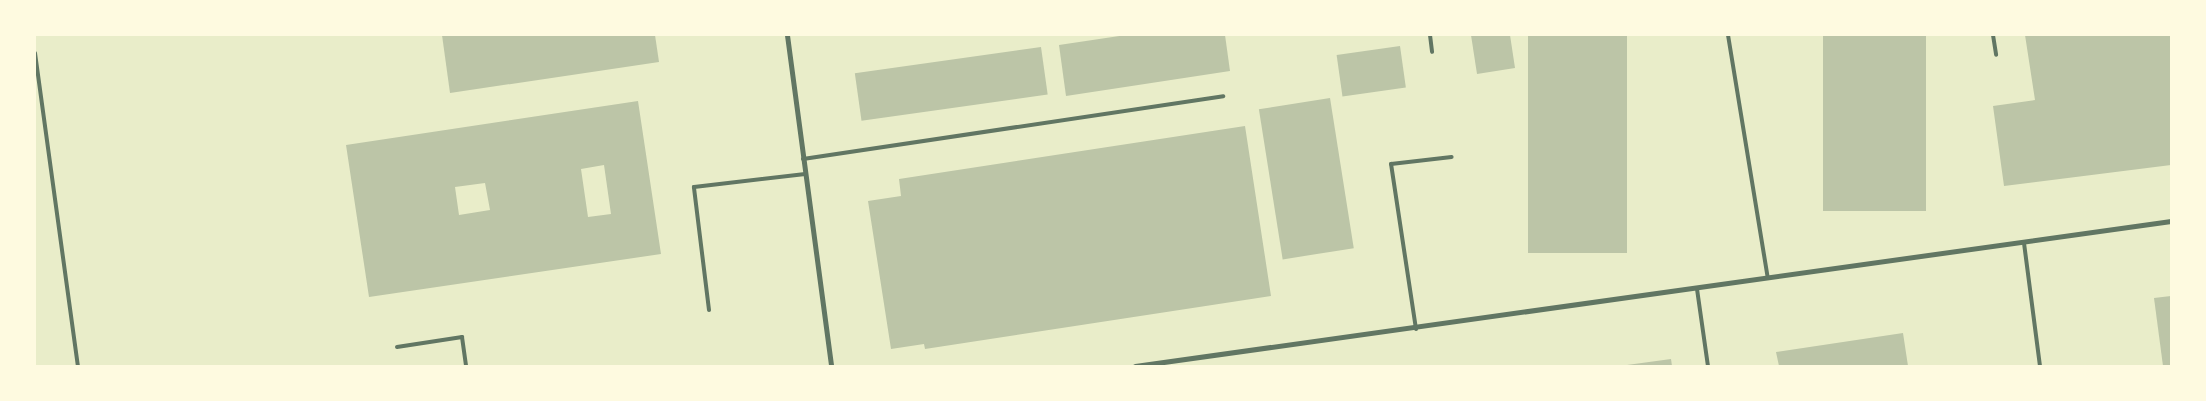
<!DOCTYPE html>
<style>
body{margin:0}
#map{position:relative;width:2206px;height:401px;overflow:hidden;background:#e9edc9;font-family:Merriweather,serif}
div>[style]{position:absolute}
.building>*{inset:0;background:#bcc5a7;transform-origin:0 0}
.service>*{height:4px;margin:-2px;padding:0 2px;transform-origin:2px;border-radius:2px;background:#617663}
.minor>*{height:5px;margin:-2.5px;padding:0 2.5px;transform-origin:2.5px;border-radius:2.5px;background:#617663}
span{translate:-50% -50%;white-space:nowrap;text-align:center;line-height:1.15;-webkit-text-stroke:5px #fefae0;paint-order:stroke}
.frame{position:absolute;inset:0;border:36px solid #fefae0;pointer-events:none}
</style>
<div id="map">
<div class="building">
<div style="clip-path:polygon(442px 35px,655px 35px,659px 62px,450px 93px)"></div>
<div style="clip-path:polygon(1126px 35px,1225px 35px,1230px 71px,1066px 96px,1059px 45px)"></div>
<div style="clip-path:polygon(1471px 35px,1510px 35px,1515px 68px,1477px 74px)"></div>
<div style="left:1528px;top:35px;width:99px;height:218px"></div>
<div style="left:1823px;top:35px;width:103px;height:176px"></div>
<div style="clip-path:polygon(2025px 35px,2171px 35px,2171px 165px,2004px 186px,1993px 106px,2035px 100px)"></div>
<div style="left:1400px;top:46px;width:42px;height:64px;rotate:82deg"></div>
<div style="left:1041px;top:47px;width:48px;height:188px;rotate:82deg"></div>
<div style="left:1330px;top:98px;width:152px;height:72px;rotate:81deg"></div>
<div style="clip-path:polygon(evenodd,638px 101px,661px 254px,369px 297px,346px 145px,638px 101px,604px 165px,611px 214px,588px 217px,581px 169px,604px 165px,638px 101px,485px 183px,490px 210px,459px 215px,455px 187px,485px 183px)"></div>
<div style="clip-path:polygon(1245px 126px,1271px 296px,925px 349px,924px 344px,891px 349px,868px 201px,901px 196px,899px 179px)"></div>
<div style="clip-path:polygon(2171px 296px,2171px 366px,2163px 366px,2154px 298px)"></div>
<div style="clip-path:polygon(1903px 333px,1908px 366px,1779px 366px,1776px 352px)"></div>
<div style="clip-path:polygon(1671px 359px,1672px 366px,1628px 366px,1627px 365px)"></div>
</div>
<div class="service">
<div style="left:1430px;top:35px;width:17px;rotate:83deg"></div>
<div style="left:1728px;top:35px;width:246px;rotate:80.7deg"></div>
<div style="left:1993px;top:35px;width:20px;rotate:81deg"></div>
<div style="left:35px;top:53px;width:316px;rotate:82.2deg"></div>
<div style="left:803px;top:159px;width:425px;rotate:-8.5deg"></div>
<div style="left:2024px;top:243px;width:124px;rotate:82.6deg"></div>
<div style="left:1697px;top:289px;width:78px;rotate:81.9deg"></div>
<div style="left:709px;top:310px;width:124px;rotate:-97deg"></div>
<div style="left:694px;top:187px;width:112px;rotate:-6.7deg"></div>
<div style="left:1416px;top:329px;width:167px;rotate:-98.6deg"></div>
<div style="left:1391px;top:164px;width:61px;rotate:-6.5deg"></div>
<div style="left:397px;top:347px;width:66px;rotate:-8.7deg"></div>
<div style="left:462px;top:337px;width:29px;rotate:82deg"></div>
</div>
<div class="minor">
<div style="left:787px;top:35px;width:334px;rotate:82.4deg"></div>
<div style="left:1135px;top:366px;width:1046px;rotate:-7.97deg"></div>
</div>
<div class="frame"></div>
</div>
